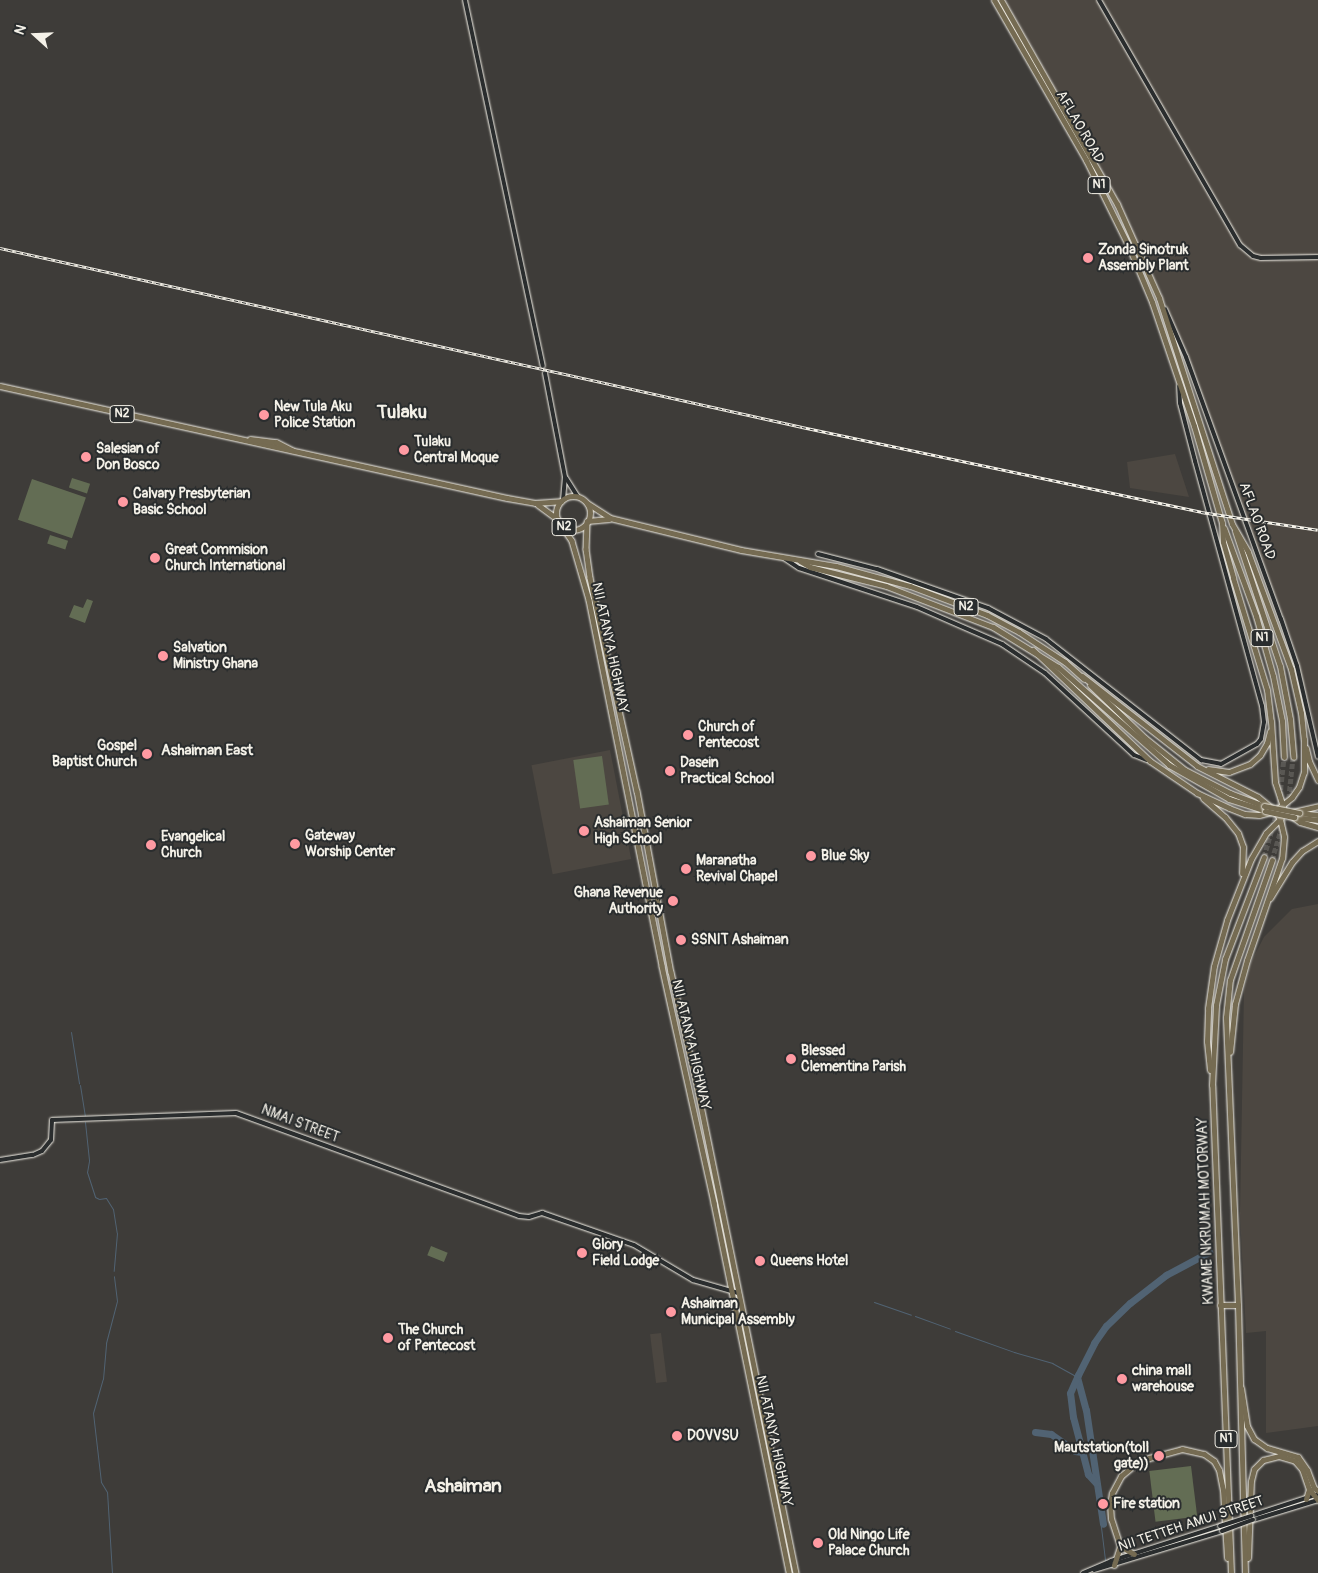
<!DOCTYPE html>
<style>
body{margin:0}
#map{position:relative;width:1318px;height:1573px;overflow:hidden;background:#3e3c39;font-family:Pangolin,sans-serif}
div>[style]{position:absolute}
.built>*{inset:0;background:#4c4741;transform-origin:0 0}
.green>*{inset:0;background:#636d54;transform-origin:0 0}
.stream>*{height:1px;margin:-0.5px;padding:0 0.5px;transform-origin:0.5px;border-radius:0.5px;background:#516373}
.river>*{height:7px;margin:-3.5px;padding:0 3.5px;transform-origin:3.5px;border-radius:3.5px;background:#516373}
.motorway-tunnel>*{height:5px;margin-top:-2.5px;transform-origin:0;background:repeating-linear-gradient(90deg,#595753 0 5px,transparent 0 7.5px)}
.roads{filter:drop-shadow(0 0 1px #f4f1e8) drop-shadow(0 0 1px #f4f1e8)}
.tertiary>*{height:4px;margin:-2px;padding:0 2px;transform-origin:2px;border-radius:2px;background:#2a2d2e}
.secondary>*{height:4px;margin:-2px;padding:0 2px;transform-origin:2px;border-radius:2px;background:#2a2d2e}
.primary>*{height:4.5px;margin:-2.25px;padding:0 2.25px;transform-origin:2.25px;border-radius:2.25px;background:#756b52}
.trunk>*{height:5px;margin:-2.5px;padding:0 2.5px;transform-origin:2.5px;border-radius:2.5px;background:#756b52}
.trunk>.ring{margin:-2.5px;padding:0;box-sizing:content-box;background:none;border:5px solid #756b52;border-radius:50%}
.motorway>*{height:5px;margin:-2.5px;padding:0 2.5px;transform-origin:2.5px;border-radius:2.5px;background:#756b52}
.rail>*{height:3px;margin-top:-1.5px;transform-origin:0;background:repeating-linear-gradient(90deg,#2a2d2e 0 4px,#f4f1e8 0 8px);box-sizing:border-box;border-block:1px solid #f4f1e8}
.bridges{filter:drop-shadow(0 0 1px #f4f1e8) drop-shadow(0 0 1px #f4f1e8)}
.secondary-bridge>*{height:4px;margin:-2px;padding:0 2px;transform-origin:2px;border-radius:2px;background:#2a2d2e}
.trunk-bridge>*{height:5px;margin:-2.5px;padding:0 2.5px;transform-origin:2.5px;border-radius:2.5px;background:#756b52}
.dots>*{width:14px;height:14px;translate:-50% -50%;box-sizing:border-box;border:2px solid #2a2d2e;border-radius:50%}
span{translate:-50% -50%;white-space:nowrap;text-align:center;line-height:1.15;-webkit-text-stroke:4px #2a2d2e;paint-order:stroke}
.shield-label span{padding:1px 4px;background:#2a2d2e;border:1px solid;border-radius:4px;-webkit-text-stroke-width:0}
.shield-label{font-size:12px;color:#f4f1e8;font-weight:700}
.street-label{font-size:14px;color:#f4f1e8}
.poi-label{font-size:14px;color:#f4f1e8;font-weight:700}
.left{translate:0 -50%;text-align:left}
.right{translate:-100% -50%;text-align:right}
.neighbourhood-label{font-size:15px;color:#f4f1e8;font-weight:700}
.district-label{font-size:19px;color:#f4f1e8;font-weight:700}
.north{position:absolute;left:10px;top:10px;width:50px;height:50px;-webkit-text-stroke:4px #2a2d2e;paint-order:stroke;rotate:290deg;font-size:14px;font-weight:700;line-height:20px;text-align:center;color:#f4f1e8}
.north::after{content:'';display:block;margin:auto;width:18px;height:22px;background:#f4f1e8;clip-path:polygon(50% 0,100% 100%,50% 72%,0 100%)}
</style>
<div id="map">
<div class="built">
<div style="clip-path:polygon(1004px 0,1318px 0,1318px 737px,1292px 641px,1175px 325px,1117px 198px)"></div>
<div style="clip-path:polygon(1175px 454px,1189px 497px,1130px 488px,1127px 462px)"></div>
<div style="left:610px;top:750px;width:111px;height:80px;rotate:79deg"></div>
<div style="clip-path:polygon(1318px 904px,1318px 1426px,1266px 1433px,1266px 1331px,1246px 1333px,1240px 1213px,1244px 990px,1251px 962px,1264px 937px,1292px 909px)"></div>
<div style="left:661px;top:1333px;width:49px;height:11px;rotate:83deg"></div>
</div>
<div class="green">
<div style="left:72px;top:478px;width:19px;height:10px;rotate:18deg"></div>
<div style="left:32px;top:479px;width:57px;height:43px;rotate:19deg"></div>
<div style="left:50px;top:535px;width:19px;height:9px;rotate:18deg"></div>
<div style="clip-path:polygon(87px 599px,93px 601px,85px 623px,69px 617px,74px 605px,83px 608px)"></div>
<div style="left:602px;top:756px;width:49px;height:29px;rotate:82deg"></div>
<div style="left:431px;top:1246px;width:18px;height:10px;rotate:22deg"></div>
<div style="left:1191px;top:1466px;width:51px;height:42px;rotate:83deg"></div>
</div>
<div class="stream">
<div style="left:71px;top:1032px;width:52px;rotate:81.1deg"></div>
<div style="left:80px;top:1085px;width:31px;rotate:81deg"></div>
<div style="left:85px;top:1122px;width:39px;rotate:84deg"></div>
<div style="left:89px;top:1161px;width:11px;rotate:100deg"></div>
<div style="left:87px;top:1172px;width:26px;rotate:72deg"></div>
<div style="left:95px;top:1197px;width:4px;rotate:27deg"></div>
<div style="left:99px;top:1199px;width:7px;rotate:-8deg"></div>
<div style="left:106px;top:1198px;width:13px;rotate:58deg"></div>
<div style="left:113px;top:1209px;width:24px;rotate:81deg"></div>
<div style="left:117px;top:1233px;width:38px;rotate:95deg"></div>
<div style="left:874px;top:1302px;width:39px;rotate:19deg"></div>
<div style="left:915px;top:1316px;width:37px;rotate:20deg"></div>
<div style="left:955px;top:1331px;width:63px;rotate:19.6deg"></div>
<div style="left:1014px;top:1352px;width:40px;rotate:16deg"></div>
<div style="left:1052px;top:1363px;width:29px;rotate:29deg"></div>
<div style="left:1103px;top:1524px;width:4px;rotate:124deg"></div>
<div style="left:1101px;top:1527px;width:35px;rotate:83deg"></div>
<div style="left:112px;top:1573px;width:81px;rotate:-93.5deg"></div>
<div style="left:107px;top:1492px;width:12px;rotate:-121deg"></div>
<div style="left:101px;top:1482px;width:69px;rotate:-96.6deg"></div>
<div style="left:93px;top:1413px;width:35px;rotate:-74deg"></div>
<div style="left:103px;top:1379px;width:36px;rotate:-85deg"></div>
<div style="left:106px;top:1343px;width:43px;rotate:-75.3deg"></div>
<div style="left:117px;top:1301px;width:25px;rotate:-97deg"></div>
</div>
<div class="river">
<div style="left:1077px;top:1377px;width:34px;rotate:75deg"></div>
<div style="left:1086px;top:1410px;width:115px;rotate:81.5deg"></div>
<div style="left:1035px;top:1432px;width:16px;rotate:7deg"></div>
<div style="left:1051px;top:1434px;width:29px;rotate:35deg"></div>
<div style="left:1075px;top:1451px;width:7px;rotate:8deg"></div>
<div style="left:1096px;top:1483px;width:12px;rotate:-132deg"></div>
<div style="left:1088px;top:1474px;width:59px;rotate:-104.7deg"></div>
<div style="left:1073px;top:1417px;width:24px;rotate:-97deg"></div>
<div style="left:1070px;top:1393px;width:20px;rotate:-66deg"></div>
<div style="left:1078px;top:1375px;width:36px;rotate:-63deg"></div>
<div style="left:1094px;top:1343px;width:21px;rotate:-55deg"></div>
<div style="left:1106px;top:1326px;width:33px;rotate:-44deg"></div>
<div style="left:1130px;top:1303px;width:46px;rotate:-37.9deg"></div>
<div style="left:1166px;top:1275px;width:49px;rotate:-28.1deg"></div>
</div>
<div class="motorway-tunnel">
<div style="left:1264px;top:857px;width:55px;rotate:-74.2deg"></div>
<div style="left:1279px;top:804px;width:47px;rotate:-83.9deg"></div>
<div style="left:1272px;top:860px;width:56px;rotate:-73.5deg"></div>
<div style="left:1288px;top:806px;width:49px;rotate:-84.2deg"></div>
</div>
<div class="roads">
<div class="tertiary">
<div style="left:465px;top:0;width:374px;rotate:78deg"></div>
<div style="left:1099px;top:0;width:283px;rotate:60.1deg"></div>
<div style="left:1240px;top:245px;width:17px;rotate:40deg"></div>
<div style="left:1253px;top:256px;width:8px;rotate:14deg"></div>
<div style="left:1261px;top:258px;width:57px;rotate:-1deg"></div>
<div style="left:1165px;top:309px;width:52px;rotate:66.4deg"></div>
<div style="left:1186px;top:357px;width:279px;rotate:70.1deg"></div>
<div style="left:1281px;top:619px;width:50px;rotate:71.2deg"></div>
<div style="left:1297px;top:666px;width:93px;rotate:77deg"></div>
<div style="left:545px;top:373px;width:106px;rotate:79.1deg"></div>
<div style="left:565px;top:477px;width:22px;rotate:95deg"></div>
<div style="left:566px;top:478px;width:22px;rotate:58deg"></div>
<div style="left:818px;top:554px;width:61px;rotate:14.3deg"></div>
<div style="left:877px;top:569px;width:118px;rotate:19.4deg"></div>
<div style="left:988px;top:608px;width:66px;rotate:28.1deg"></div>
<div style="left:1046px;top:639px;width:197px;rotate:38deg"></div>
<div style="left:1201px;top:760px;width:20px;rotate:11deg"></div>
<div style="left:1221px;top:764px;width:41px;rotate:-29.1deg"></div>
<div style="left:1257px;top:744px;width:6px;rotate:-51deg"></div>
<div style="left:1261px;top:739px;width:17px;rotate:-80deg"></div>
<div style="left:1264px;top:722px;width:16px;rotate:-97deg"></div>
<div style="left:1262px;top:706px;width:254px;rotate:-105.3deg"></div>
<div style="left:1195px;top:461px;width:60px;rotate:-104.5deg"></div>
<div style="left:1180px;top:403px;width:17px;rotate:-93deg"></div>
<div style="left:784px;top:558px;width:18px;rotate:34deg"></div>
<div style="left:799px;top:568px;width:124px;rotate:18.3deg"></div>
<div style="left:917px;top:607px;width:93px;rotate:23.5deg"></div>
<div style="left:1002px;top:644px;width:52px;rotate:34deg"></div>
<div style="left:1045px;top:673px;width:121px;rotate:42.7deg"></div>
<div style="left:1134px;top:755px;width:14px;rotate:21deg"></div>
<div style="left:0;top:1160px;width:33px;rotate:-9deg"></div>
<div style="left:33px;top:1155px;width:10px;rotate:-24deg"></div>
<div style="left:42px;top:1151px;width:14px;rotate:-51deg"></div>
<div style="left:51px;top:1140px;width:20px;rotate:-87deg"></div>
<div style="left:52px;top:1120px;width:184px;rotate:-2.2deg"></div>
<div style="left:236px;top:1113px;width:301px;rotate:20deg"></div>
<div style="left:519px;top:1216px;width:10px;rotate:6deg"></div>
<div style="left:529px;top:1217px;width:14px;rotate:-17deg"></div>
<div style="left:542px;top:1213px;width:97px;rotate:19.2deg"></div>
<div style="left:634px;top:1245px;width:69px;rotate:30.7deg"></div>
<div style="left:693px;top:1280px;width:47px;rotate:16.1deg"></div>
</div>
<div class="secondary">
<div style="left:1251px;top:1516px;width:71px;rotate:-18.2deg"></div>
<div style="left:1253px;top:1520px;width:68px;rotate:-17.1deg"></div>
<div style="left:1094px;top:1570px;width:134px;rotate:-16.9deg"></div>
<div style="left:1083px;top:1573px;width:30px;rotate:-23deg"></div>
<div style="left:1111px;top:1561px;width:114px;rotate:-17.8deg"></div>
</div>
<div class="primary">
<div style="left:587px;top:522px;width:27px;rotate:92deg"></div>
<div style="left:586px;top:549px;width:29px;rotate:82deg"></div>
<div style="left:590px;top:578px;width:218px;rotate:77.6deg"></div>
<div style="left:637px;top:791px;width:184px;rotate:79.4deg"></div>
<div style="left:671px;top:972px;width:112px;rotate:77.1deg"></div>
<div style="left:696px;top:1081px;width:502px;rotate:78.51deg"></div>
<div style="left:561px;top:525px;width:19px;rotate:55deg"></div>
<div style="left:572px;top:541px;width:61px;rotate:73.9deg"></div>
<div style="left:589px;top:600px;width:373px;rotate:78.7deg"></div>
<div style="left:662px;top:966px;width:243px;rotate:77.6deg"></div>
<div style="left:714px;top:1203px;width:378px;rotate:78.5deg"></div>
</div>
<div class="trunk">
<div style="left:994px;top:0;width:185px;rotate:60.1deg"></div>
<div style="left:1086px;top:160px;width:97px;rotate:63.7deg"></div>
<div style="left:1129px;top:247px;width:60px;rotate:67.3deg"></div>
<div style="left:1152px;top:302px;width:131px;rotate:71.3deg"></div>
<div style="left:1194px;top:426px;width:101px;rotate:73.9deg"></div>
<div style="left:1001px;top:0;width:235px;rotate:60.4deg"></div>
<div style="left:1117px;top:204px;width:103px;rotate:65.9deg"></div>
<div style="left:1159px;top:298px;width:237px;rotate:72.1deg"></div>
<div style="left:0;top:386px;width:519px;rotate:12.46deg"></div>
<div style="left:507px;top:498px;width:28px;rotate:10deg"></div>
<div style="left:535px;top:503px;width:26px;rotate:-4deg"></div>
<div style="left:250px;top:439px;width:26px;rotate:7deg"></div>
<div style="left:276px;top:442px;width:18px;rotate:27deg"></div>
<div class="ring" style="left:556px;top:496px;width:29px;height:29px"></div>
<div style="left:587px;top:503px;width:27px;rotate:33deg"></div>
<div style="left:610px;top:518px;width:135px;rotate:13.7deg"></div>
<div style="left:741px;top:550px;width:96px;rotate:9.6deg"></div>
<div style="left:836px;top:566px;width:77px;rotate:15.1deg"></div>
<div style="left:910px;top:586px;width:82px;rotate:20.6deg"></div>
<div style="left:987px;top:615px;width:36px;rotate:28deg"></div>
<div style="left:1019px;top:632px;width:55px;rotate:33.1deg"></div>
<div style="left:1065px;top:662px;width:25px;rotate:42deg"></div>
<div style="left:538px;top:505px;width:24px;rotate:36deg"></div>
<div style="left:587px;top:521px;width:22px;rotate:-5deg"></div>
<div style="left:800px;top:561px;width:12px;rotate:31deg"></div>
<div style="left:810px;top:567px;width:78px;rotate:14deg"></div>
<div style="left:886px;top:586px;width:115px;rotate:21deg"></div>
<div style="left:993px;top:627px;width:76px;rotate:31.6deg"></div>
<div style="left:1058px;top:667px;width:148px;rotate:41.4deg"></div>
<div style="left:1169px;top:765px;width:69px;rotate:29.5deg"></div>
<div style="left:1229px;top:799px;width:38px;rotate:18deg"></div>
<div style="left:1090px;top:685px;width:76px;rotate:43.9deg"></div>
<div style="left:1145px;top:738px;width:51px;rotate:38.7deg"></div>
<div style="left:1185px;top:770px;width:51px;rotate:27.1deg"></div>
<div style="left:1230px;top:793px;width:36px;rotate:21deg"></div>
<div style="left:1299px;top:813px;width:19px;rotate:6deg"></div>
<div style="left:1294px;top:817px;width:24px;rotate:7deg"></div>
</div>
<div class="motorway">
<div style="left:1222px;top:523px;width:19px;rotate:87deg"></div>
<div style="left:1223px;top:542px;width:37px;rotate:74deg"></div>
<div style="left:1233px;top:578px;width:117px;rotate:73.1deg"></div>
<div style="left:1267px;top:690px;width:31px;rotate:83deg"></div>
<div style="left:1271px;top:721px;width:61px;rotate:86.2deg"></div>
<div style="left:1275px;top:782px;width:26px;rotate:72deg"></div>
<div style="left:1232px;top:524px;width:32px;rotate:60deg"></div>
<div style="left:1248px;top:552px;width:125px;rotate:69.8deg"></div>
<div style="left:1291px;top:669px;width:45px;rotate:77.2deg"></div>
<div style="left:1301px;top:713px;width:27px;rotate:84deg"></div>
<div style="left:1224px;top:528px;width:94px;rotate:70deg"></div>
<div style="left:1256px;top:616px;width:62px;rotate:74.2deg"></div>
<div style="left:1273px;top:676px;width:46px;rotate:78.7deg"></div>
<div style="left:1282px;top:721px;width:36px;rotate:87deg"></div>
<div style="left:1235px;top:531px;width:142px;rotate:71.6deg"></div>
<div style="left:1280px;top:666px;width:54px;rotate:79.3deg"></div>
<div style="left:1290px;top:719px;width:38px;rotate:85deg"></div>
<div style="left:1033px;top:650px;width:161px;rotate:43.5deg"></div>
<div style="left:1150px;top:761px;width:57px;rotate:34.2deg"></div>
<div style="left:1197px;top:793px;width:35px;rotate:25deg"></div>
<div style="left:1229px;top:808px;width:17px;rotate:21deg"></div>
<div style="left:1245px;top:814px;width:14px;rotate:4deg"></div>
<div style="left:1259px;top:815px;width:16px;rotate:-14deg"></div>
<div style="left:1275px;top:811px;width:22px;rotate:-39deg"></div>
<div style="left:1292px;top:797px;width:12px;rotate:-55deg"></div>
<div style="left:1299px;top:787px;width:16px;rotate:-72deg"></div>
<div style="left:1304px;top:772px;width:33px;rotate:-90deg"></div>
<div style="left:1082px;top:676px;width:146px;rotate:38deg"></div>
<div style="left:1197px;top:766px;width:68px;rotate:26.9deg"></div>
<div style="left:1258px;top:797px;width:22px;rotate:39deg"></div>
<div style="left:1275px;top:811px;width:9px;rotate:58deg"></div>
<div style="left:1280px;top:819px;width:18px;rotate:77deg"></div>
<div style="left:1284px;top:837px;width:21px;rotate:95deg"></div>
<div style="left:1282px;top:858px;width:108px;rotate:108.9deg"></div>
<div style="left:1247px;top:960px;width:46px;rotate:105.3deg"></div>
<div style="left:1235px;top:1004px;width:48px;rotate:95.9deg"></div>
<div style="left:1306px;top:748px;width:13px;rotate:77deg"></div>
<div style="left:1309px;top:761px;width:21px;rotate:65deg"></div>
<div style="left:1208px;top:769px;width:21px;rotate:8deg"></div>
<div style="left:1229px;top:772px;width:22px;rotate:-21deg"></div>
<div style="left:1250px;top:764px;width:13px;rotate:-42deg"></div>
<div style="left:1260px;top:755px;width:14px;rotate:-60deg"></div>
<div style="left:1267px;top:743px;width:12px;rotate:-76deg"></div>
<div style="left:1203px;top:798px;width:29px;rotate:41deg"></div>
<div style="left:1225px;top:817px;width:21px;rotate:51deg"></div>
<div style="left:1238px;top:833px;width:15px;rotate:70deg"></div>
<div style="left:1243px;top:847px;width:26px;rotate:92deg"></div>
<div style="left:1293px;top:812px;width:26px;rotate:-13deg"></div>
<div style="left:1290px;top:815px;width:12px;rotate:35deg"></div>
<div style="left:1300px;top:822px;width:19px;rotate:16deg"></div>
<div style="left:1270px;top:898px;width:42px;rotate:-58.6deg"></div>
<div style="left:1292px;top:862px;width:15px;rotate:-48deg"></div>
<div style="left:1302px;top:851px;width:19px;rotate:-32deg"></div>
<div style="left:1210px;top:1070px;width:29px;rotate:-96deg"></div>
<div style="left:1207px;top:1041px;width:33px;rotate:-88deg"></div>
<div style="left:1208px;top:1008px;width:42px;rotate:-81.9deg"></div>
<div style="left:1214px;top:966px;width:48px;rotate:-74.2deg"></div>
<div style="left:1227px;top:920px;width:66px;rotate:-68.5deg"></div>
<div style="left:1251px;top:859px;width:30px;rotate:-60deg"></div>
<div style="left:1266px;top:833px;width:21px;rotate:-45deg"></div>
<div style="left:1220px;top:1305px;width:18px"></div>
<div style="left:1241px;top:1388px;width:38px;rotate:81deg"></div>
<div style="left:1247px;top:1426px;width:15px;rotate:62deg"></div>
<div style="left:1254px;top:1439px;width:16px;rotate:35deg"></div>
<div style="left:1267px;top:1448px;width:32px;rotate:16deg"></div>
<div style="left:1298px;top:1457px;width:16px;rotate:55deg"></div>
<div style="left:1307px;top:1470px;width:19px;rotate:69deg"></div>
<div style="left:1314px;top:1488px;width:5px;rotate:37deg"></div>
<div style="left:1306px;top:1499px;width:10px;rotate:-73deg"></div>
<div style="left:1120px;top:1546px;width:16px;rotate:30deg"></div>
<div style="left:1248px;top:1558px;width:77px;rotate:-87.8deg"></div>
<div style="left:1251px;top:1481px;width:12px;rotate:-76deg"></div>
<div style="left:1254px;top:1469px;width:13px;rotate:-45deg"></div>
<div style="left:1263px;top:1460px;width:16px;rotate:-14deg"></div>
<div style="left:1279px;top:1456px;width:17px;rotate:17deg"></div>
<div style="left:1295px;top:1461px;width:11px;rotate:49deg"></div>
<div style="left:1302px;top:1469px;width:21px;rotate:71deg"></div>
<div style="left:1309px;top:1489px;width:14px;rotate:51deg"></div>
<div style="left:1114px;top:1565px;width:20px;rotate:-72deg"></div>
<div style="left:1120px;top:1546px;width:28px;rotate:-108deg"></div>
<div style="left:1111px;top:1519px;width:14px;rotate:-94deg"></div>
<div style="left:1110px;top:1505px;width:12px;rotate:-81deg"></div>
<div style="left:1112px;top:1493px;width:19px;rotate:-62deg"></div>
<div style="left:1121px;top:1476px;width:17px;rotate:-40deg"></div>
<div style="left:1134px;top:1465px;width:17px;rotate:-25deg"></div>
<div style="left:1149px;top:1458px;width:34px;rotate:-15deg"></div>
<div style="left:1182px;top:1449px;width:23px;rotate:13deg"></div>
<div style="left:1204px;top:1454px;width:12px;rotate:35deg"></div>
<div style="left:1214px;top:1461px;width:10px;rotate:61deg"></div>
<div style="left:1219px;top:1470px;width:20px;rotate:79deg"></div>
<div style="left:1223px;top:1490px;width:68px;rotate:86.6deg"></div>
<div style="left:1231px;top:1573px;width:488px;rotate:-92.2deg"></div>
<div style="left:1212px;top:1085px;width:80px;rotate:-87.1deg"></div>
<div style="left:1216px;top:1005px;width:47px;rotate:-78.9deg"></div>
<div style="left:1225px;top:959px;width:109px;rotate:-69.1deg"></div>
<div style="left:1245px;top:1573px;width:268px;rotate:-91.5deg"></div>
<div style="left:1238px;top:1305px;width:288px;rotate:-92.4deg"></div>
<div style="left:1226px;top:1017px;width:37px;rotate:-84deg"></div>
<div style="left:1230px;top:980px;width:127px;rotate:-70.7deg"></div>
</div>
</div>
<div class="rail">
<div style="left:0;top:248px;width:822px;rotate:12.58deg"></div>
<div style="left:802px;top:427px;width:408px;rotate:12deg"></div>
<div style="left:1201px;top:512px;width:118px;rotate:8.7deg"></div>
</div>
<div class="bridges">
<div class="secondary-bridge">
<div style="left:1220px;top:1526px;width:33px;rotate:-18deg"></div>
<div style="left:1222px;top:1531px;width:33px;rotate:-20deg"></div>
</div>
<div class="trunk-bridge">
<div style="left:1264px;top:806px;width:36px;rotate:11deg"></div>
<div style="left:1265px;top:811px;width:30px;rotate:12deg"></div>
</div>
</div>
<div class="dots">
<div style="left:1088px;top:258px;background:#ff9aa2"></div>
<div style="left:264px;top:415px;background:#ff9aa2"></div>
<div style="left:404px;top:450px;background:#ff9aa2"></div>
<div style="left:86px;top:457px;background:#ff9aa2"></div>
<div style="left:123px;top:502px;background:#ff9aa2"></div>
<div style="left:155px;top:558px;background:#ff9aa2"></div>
<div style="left:163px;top:656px;background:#ff9aa2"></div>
<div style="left:688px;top:735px;background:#ff9aa2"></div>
<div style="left:147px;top:754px;background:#ff9aa2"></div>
<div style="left:670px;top:771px;background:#ff9aa2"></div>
<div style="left:584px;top:831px;background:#ff9aa2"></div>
<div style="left:295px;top:844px;background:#ff9aa2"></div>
<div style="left:151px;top:845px;background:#ff9aa2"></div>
<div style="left:811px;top:856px;background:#ff9aa2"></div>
<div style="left:686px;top:869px;background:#ff9aa2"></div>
<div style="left:673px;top:901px;background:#ff9aa2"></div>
<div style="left:681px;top:940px;background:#ff9aa2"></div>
<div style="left:791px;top:1059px;background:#ff9aa2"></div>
<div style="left:582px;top:1253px;background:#ff9aa2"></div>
<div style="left:760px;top:1261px;background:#ff9aa2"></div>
<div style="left:671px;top:1312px;background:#ff9aa2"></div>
<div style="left:388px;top:1338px;background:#ff9aa2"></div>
<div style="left:1122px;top:1379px;background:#ff9aa2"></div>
<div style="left:677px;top:1436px;background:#ff9aa2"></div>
<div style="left:1159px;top:1456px;background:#ff9aa2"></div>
<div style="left:1103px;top:1504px;background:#ff9aa2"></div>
<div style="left:818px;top:1543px;background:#ff9aa2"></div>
</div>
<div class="shield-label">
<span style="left:1099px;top:185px">N1</span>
<span style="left:122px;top:414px">N2</span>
<span style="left:564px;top:527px">N2</span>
<span style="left:966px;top:607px">N2</span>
<span style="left:1262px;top:638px">N1</span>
<span style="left:1226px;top:1439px">N1</span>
</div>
<div class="street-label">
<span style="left:1080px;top:127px;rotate:60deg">AFLAO ROAD</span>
<span style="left:1257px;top:521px;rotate:70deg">AFLAO ROAD</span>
<span style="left:610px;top:648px;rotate:78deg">NII ATANYA HIGHWAY</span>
<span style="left:691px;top:1045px;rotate:77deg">NII ATANYA HIGHWAY</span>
<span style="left:300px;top:1124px;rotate:21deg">NMAI STREET</span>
<span style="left:1206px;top:1211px;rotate:-92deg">KWAME NKRUMAH MOTORWAY</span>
<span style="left:774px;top:1441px;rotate:78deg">NII ATANYA HIGHWAY</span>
<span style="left:1191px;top:1524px;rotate:-18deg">NII TETTEH AMUI STREET</span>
</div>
<div class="poi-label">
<span class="left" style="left:1098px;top:258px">Zonda Sinotruk<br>Assembly Plant</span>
<span class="left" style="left:274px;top:415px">New Tula Aku<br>Police Station</span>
<span class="left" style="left:414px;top:450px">Tulaku<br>Central Moque</span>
<span class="left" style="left:96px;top:457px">Salesian of<br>Don Bosco</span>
<span class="left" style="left:133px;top:502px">Calvary Presbyterian<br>Basic School</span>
<span class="left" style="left:165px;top:558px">Great Commision<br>Church International</span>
<span class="left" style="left:173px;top:656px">Salvation<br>Ministry Ghana</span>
<span class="left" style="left:698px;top:735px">Church of<br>Pentecost</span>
<span class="right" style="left:137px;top:754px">Gospel<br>Baptist Church</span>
<span class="left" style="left:680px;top:771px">Dasein<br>Practical School</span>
<span class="left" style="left:594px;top:831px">Ashaiman Senior<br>High School</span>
<span class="left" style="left:305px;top:844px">Gateway<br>Worship Center</span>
<span class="left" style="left:161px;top:845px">Evangelical<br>Church</span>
<span class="left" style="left:821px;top:856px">Blue Sky</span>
<span class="left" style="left:696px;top:869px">Maranatha<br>Revival Chapel</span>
<span class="right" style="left:663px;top:901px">Ghana Revenue<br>Authority</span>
<span class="left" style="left:691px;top:940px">SSNIT Ashaiman</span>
<span class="left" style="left:801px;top:1059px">Blessed<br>Clementina Parish</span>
<span class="left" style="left:592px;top:1253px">Glory<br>Field Lodge</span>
<span class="left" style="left:770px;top:1261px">Queens Hotel</span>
<span class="left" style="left:681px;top:1312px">Ashaiman<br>Municipal Assembly</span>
<span class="left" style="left:398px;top:1338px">The Church<br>of Pentecost</span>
<span class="left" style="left:1132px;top:1379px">china mall<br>warehouse</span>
<span class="left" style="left:687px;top:1436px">DOVVSU</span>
<span class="right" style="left:1149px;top:1456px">Mautstation(toll<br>gate))</span>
<span class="left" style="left:1113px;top:1504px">Fire station</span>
<span class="left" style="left:828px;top:1543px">Old Ningo Life<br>Palace Church</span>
</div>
<div class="neighbourhood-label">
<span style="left:207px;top:751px">Ashaiman East</span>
</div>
<div class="district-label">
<span style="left:402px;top:413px">Tulaku</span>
<span style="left:463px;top:1487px">Ashaiman</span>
</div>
<div class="north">N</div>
</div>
